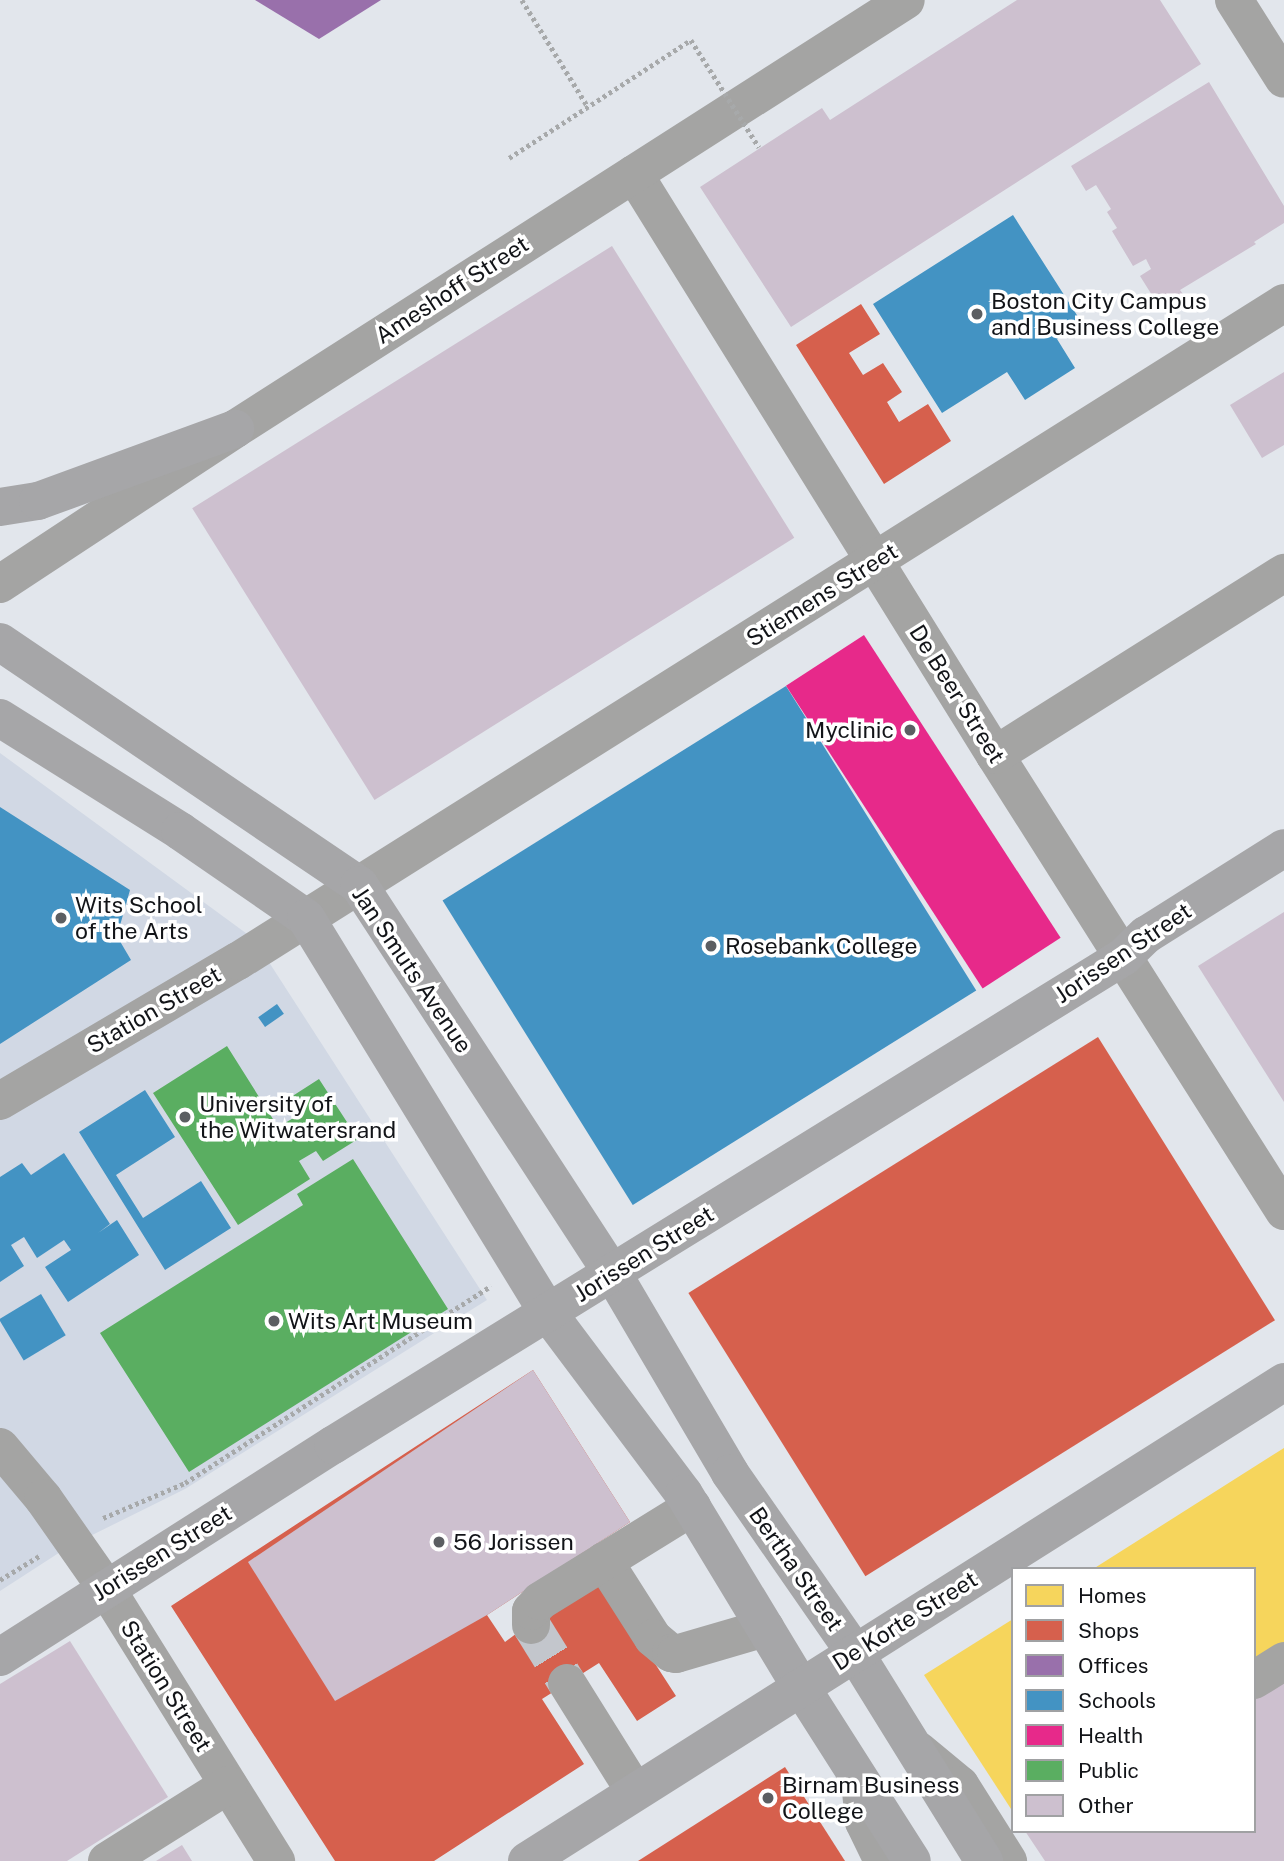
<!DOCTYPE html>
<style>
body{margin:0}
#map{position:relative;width:1284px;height:1861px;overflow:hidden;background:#e2e6ec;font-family:"Public Sans",sans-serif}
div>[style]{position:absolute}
.built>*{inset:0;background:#d1d8e4}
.homes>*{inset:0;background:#f6d55c}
.shops>*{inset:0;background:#d6604d;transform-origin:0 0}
.offices>*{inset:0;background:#9970ab}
.schools>*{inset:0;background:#4393c3;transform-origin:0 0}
.health>*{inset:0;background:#e7298a;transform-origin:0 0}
.public>*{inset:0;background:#5aae61}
.building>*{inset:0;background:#cdc0cf;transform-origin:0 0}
.minor-tunnel>*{height:38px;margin-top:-19px;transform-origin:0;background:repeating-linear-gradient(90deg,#c3c6cc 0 38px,transparent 0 57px)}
.path>*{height:4.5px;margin-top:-2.25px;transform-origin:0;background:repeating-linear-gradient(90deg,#a7a9aa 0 3.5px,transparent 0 7px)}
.minor>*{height:38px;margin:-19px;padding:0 19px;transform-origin:19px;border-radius:19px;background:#a4a4a3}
.major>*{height:38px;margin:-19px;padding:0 19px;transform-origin:19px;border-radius:19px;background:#a6a6a8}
.path-bridge>*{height:4.5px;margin-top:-2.25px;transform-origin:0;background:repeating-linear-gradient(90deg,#a7a9aa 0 3.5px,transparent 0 7px)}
.dots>*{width:19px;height:19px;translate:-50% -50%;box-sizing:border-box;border:4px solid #fff;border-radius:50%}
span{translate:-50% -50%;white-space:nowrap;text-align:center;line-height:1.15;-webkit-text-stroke:7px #fff;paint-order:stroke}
.street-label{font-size:23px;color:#121418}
.poi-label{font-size:23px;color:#121418}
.left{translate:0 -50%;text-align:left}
.right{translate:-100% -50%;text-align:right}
.legend{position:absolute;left:1011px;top:1567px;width:245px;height:266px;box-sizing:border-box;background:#fff;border:2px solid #a0a1a3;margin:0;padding:9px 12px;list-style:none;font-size:21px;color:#121418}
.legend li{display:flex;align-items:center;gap:14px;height:35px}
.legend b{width:35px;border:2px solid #a0a1a3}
</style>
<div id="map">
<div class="built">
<div style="clip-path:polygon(0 753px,254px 939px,487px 1300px,185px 1489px,68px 1547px,0 1591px)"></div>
</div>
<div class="homes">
<div style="clip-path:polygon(1284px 1448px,1284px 1652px,1254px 1671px,1254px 1569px,1093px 1569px)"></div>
<div style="clip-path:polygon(1013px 1619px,1013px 1812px,924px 1675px)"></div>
</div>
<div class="shops">
<div style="clip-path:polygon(861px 304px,880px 334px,849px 353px,863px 375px,883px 363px,902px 392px,887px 402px,899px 422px,928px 404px,951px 441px,884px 484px,796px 345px)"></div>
<div style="left:1098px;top:1037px;width:334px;height:483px;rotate:58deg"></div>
<div style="clip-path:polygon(533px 1370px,630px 1522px,487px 1615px,505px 1642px,597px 1574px,676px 1696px,637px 1721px,599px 1663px,542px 1699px,584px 1764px,434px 1861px,335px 1861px,171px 1606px)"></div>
<div style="clip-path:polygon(785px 1767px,845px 1861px,638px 1861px)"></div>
</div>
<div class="offices">
<div style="clip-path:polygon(255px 0,381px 0,319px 39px)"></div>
</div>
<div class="schools">
<div style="clip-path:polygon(1013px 215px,1082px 323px,1057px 339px,1075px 368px,1025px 400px,1007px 372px,942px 413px,873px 304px)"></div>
<div style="left:786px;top:686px;width:359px;height:405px;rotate:58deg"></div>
<div style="clip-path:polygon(0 807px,130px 890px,119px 929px,121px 943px,131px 960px,0 1044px)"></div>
<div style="left:277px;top:1004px;width:12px;height:23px;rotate:55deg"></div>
<div style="clip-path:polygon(145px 1090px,175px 1137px,116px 1175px,143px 1218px,201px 1181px,231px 1228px,165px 1270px,79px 1132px)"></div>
<div style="clip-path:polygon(64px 1153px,110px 1224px,98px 1233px,117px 1220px,139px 1255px,68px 1302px,45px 1267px,71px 1250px,64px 1240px,37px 1258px,24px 1237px,11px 1245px,24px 1266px,0 1282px,0 1177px,22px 1163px,31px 1175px)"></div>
<div style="left:41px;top:1294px;width:48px;height:49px;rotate:59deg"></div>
</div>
<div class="health">
<div style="left:864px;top:635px;width:361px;height:93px;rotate:57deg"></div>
</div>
<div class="public">
<div style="clip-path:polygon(227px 1046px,278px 1127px,302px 1113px,291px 1097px,319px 1079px,358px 1139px,323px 1161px,316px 1151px,299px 1161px,310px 1179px,238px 1225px,153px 1093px)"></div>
<div style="clip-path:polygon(353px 1159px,448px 1309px,189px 1472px,100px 1333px,303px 1205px,297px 1194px)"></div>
</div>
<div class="building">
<div style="clip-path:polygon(1017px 0,1160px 0,1201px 64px,791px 327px,700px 187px,822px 108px,830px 120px)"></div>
<div style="clip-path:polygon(1209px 82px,1284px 206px,1284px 223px,1254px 242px,1256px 244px,1180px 290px,1183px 294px,1160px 308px,1140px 276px,1151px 269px,1146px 259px,1133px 266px,1112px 231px,1117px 228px,1107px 212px,1111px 209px,1096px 185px,1086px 191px,1071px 166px)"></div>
<div style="left:612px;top:246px;width:344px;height:495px;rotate:58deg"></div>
<div style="clip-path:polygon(1284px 372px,1284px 445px,1262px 458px,1230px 405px)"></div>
<div style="clip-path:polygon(1284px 912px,1284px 1102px,1198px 966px)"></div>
<div style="clip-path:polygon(533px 1370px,630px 1522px,487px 1615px,335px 1701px,248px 1562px)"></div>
<div style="clip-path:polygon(70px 1641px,168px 1797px,67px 1861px,0 1861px,0 1684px)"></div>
<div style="clip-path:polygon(1284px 1666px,1284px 1861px,1045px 1861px,1025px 1831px,1254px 1831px,1254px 1684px)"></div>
<div style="clip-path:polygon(182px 1845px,192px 1861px,156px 1861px)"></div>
</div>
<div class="minor-tunnel">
<div style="left:531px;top:1625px;width:68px;rotate:58.2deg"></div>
</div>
<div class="path">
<div style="left:522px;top:0;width:126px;rotate:58.3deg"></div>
<div style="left:103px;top:1518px;width:89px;rotate:-23.1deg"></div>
<div style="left:185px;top:1483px;width:364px;rotate:-32.8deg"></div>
<div style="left:0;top:1580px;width:48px;rotate:-31.4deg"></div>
</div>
<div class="minor">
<div style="left:1234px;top:0;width:93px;rotate:57.7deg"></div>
<div style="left:634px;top:174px;width:684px;rotate:58.15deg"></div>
<div style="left:995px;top:755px;width:540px;rotate:57.63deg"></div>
<div style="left:0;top:584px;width:282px;rotate:-33.4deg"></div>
<div style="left:235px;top:429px;width:796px;rotate:-32.59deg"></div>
<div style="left:995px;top:755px;width:342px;rotate:-32.2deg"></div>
<div style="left:0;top:1101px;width:276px;rotate:-30.5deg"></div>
<div style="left:238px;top:961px;width:1236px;rotate:-32.17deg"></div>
<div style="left:0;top:1447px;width:67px;rotate:49.9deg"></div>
<div style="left:43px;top:1498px;width:110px;rotate:55deg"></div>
<div style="left:106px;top:1588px;width:322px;rotate:58.1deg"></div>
<div style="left:604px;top:1561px;width:91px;rotate:57.5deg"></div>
<div style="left:653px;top:1638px;width:23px;rotate:40deg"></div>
<div style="left:671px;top:1653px;width:5px;rotate:11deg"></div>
<div style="left:676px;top:1654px;width:93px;rotate:-16.3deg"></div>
<div style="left:531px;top:1625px;width:14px;rotate:-90deg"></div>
<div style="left:531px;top:1611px;width:13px;rotate:-48deg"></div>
<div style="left:540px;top:1601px;width:179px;rotate:-31.7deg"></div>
<div style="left:1254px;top:1680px;width:36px;rotate:-32deg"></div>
<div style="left:567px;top:1683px;width:128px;rotate:58deg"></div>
<div style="left:919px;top:1751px;width:53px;rotate:39.7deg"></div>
<div style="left:960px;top:1785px;width:90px;rotate:57.7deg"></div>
<div style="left:860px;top:1781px;width:41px;rotate:84.4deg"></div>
<div style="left:864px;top:1822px;width:43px;rotate:64deg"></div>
<div style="left:107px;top:1861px;width:143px;rotate:-32.1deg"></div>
</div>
<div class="major">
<div style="left:0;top:507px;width:38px;rotate:-9deg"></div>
<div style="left:38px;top:501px;width:210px;rotate:-20.1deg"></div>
<div style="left:0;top:642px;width:434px;rotate:34.1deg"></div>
<div style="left:359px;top:885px;width:465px;rotate:56.9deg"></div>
<div style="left:613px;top:1274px;width:231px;rotate:59.5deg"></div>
<div style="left:730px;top:1473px;width:219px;rotate:55.2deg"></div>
<div style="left:855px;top:1653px;width:245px;rotate:58.2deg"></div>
<div style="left:0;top:718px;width:213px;rotate:32.1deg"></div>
<div style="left:180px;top:831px;width:153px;rotate:34.6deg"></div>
<div style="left:306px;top:918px;width:463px;rotate:58.5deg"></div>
<div style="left:548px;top:1313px;width:226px;rotate:53.1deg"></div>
<div style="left:684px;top:1494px;width:226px;rotate:58.8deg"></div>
<div style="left:801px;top:1687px;width:206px;rotate:57.5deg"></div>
<div style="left:0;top:1657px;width:395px;rotate:-32.5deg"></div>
<div style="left:333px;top:1445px;width:929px;rotate:-31.7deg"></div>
<div style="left:1123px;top:957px;width:32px;rotate:-44deg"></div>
<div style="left:1146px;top:935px;width:163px;rotate:-32.2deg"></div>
<div style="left:527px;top:1861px;width:896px;rotate:-32.32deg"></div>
</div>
<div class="path-bridge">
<div style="left:509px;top:158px;width:217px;rotate:-33deg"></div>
<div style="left:691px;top:40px;width:127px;rotate:57.6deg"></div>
</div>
<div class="dots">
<div style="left:977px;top:314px;background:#5b5e62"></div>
<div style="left:910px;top:730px;background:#5b5e62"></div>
<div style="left:61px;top:918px;background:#5b5e62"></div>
<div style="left:711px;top:946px;background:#5b5e62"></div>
<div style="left:185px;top:1117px;background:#5b5e62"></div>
<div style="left:274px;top:1321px;background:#5b5e62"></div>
<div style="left:439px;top:1542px;background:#5b5e62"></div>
<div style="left:768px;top:1798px;background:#5b5e62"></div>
</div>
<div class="street-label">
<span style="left:452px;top:290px;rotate:-33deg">Ameshoff Street</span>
<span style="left:822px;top:595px;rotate:-32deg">Stiemens Street</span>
<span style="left:957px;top:694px;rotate:58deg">De Beer Street</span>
<span style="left:1123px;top:953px;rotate:-34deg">Jorissen Street</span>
<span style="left:412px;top:970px;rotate:56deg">Jan Smuts Avenue</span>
<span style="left:154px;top:1010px;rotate:-30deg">Station Street</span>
<span style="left:644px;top:1254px;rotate:-32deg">Jorissen Street</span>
<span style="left:162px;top:1553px;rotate:-32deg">Jorissen Street</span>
<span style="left:796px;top:1569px;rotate:55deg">Bertha Street</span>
<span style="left:905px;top:1621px;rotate:-32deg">De Korte Street</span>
<span style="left:166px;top:1686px;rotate:58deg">Station Street</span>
</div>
<div class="poi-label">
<span class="left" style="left:991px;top:314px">Boston City Campus<br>and Business College</span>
<span class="right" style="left:894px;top:730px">Myclinic</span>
<span class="left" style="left:75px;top:918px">Wits School<br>of the Arts</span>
<span class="left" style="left:725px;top:946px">Rosebank College</span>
<span class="left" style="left:199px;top:1117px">University of<br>the Witwatersrand</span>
<span class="left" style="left:288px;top:1321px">Wits Art Museum</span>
<span class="left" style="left:453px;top:1542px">56 Jorissen</span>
<span class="left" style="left:782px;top:1798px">Birnam Business<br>College</span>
</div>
<ul class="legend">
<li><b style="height:19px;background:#f6d55c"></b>Homes</li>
<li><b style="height:19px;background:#d6604d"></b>Shops</li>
<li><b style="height:19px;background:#9970ab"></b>Offices</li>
<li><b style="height:19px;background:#4393c3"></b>Schools</li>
<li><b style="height:19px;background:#e7298a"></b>Health</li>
<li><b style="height:19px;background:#5aae61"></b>Public</li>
<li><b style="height:19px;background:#cdc0cf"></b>Other</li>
</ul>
</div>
